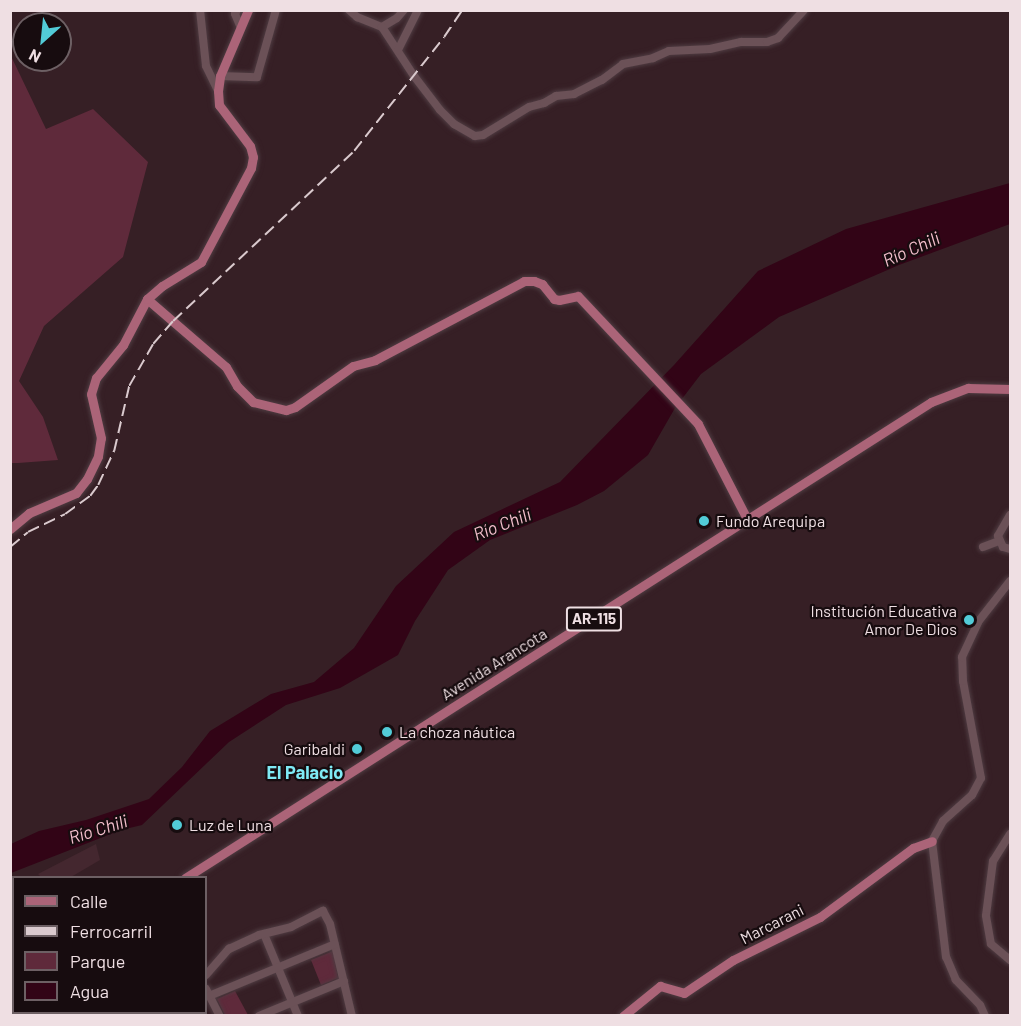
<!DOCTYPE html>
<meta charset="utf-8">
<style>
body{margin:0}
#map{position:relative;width:1021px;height:1026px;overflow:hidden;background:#361f25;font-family:Barlow,sans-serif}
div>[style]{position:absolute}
.built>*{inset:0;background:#44272f}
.green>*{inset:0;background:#5f2a3b}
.water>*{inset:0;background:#320416}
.roads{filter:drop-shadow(0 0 2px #4f3c42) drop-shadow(0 0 2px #4f3c42)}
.minor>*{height:8px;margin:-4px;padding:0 4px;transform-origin:4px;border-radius:4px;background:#6b5157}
.major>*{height:9px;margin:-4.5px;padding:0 4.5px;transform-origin:4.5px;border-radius:4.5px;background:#ab6478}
.rail>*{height:1.5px;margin-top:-0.75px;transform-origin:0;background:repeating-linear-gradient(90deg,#dacace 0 12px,transparent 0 18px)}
.dots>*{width:16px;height:16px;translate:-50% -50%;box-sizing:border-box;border:3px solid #170c0f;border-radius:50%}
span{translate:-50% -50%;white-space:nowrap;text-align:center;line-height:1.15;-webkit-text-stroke:4.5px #170c0f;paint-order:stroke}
.shield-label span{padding:2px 4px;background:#170c0f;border:2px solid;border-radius:4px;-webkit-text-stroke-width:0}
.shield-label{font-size:15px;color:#efdfe3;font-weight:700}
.poi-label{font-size:16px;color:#efdfe3}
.left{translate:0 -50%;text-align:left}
.right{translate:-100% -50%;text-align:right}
.street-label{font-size:16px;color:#efdfe3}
.water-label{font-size:18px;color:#f2becb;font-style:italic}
.neighbourhood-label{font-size:18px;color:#7feaf5;font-weight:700}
.frame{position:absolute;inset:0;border:12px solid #efdfe3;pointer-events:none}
.legend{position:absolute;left:12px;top:876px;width:195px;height:138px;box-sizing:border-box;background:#170c0f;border:2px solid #6d6064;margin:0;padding:8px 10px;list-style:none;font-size:18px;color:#efdfe3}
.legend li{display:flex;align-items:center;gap:12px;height:30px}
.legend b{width:30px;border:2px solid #6d6064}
.north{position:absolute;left:12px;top:12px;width:60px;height:60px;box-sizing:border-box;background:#170c0f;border:2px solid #6d6064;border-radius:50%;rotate:207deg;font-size:16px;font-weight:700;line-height:24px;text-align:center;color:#efdfe3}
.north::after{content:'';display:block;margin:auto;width:21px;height:27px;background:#52cbd7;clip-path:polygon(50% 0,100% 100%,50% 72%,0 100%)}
</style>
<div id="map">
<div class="built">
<div style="clip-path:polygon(96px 844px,100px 860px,71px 877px,41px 877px,38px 874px)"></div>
</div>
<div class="green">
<div style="clip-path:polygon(10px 54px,46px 129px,93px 109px,148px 162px,123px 257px,44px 326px,19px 381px,43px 417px,58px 460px,18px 463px,10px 463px)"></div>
<div style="clip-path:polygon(333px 951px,338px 978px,321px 985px,311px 960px)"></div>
<div style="clip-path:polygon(235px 991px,248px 1015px,225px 1015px,217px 999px)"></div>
</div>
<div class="water">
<div style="clip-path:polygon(1010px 183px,1010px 224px,899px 265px,779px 317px,701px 374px,675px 408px,648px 455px,604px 491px,577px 505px,490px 540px,448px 570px,415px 621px,398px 655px,340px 688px,286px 705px,229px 742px,142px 825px,121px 830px,11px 873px,11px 844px,39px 831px,86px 820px,149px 799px,182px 767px,210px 731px,271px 694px,314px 682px,354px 648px,396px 586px,454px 532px,560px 482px,674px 365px,758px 271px,846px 229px)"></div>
</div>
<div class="roads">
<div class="minor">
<div style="left:200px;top:10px;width:56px;rotate:83.9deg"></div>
<div style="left:206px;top:66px;width:28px;rotate:64deg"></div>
<div style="left:237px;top:10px;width:4px;rotate:117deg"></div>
<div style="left:235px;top:14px;width:15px;rotate:67deg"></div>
<div style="left:349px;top:10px;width:11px;rotate:41deg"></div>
<div style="left:357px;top:17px;width:27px;rotate:22deg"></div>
<div style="left:382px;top:27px;width:17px;rotate:-31deg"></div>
<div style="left:397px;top:18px;width:11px;rotate:-49deg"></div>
<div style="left:382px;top:27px;width:59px;rotate:56.9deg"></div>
<div style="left:414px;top:76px;width:43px;rotate:52.6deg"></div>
<div style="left:440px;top:110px;width:20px;rotate:45deg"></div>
<div style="left:454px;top:124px;width:24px;rotate:30deg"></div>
<div style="left:475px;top:136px;width:8px;rotate:-7deg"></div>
<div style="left:483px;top:135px;width:54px;rotate:-31.3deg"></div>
<div style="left:529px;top:107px;width:16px;rotate:-15deg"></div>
<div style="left:544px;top:103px;width:14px;rotate:-30deg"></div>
<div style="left:556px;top:96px;width:18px;rotate:-6deg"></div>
<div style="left:574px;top:94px;width:31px;rotate:-27deg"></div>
<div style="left:602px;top:80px;width:26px;rotate:-37deg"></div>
<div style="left:623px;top:64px;width:31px;rotate:-11deg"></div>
<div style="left:653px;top:58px;width:17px;rotate:-24deg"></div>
<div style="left:669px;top:51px;width:41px;rotate:-2.8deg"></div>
<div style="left:710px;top:49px;width:32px;rotate:-13deg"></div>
<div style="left:741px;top:42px;width:26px"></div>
<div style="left:767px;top:42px;width:12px;rotate:-20deg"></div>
<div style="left:778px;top:38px;width:38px;rotate:-47deg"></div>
<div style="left:398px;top:50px;width:45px;rotate:-63.4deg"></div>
<div style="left:220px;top:76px;width:37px;rotate:2deg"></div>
<div style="left:257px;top:77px;width:70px;rotate:-74.2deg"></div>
<div style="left:1010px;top:515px;width:24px;rotate:120deg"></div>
<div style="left:998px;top:536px;width:12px;rotate:66deg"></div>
<div style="left:1003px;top:547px;width:7px;rotate:16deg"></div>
<div style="left:983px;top:547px;width:17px;rotate:-21deg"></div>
<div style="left:1010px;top:834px;width:32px;rotate:122deg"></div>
<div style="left:993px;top:861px;width:55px;rotate:97.3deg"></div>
<div style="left:986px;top:916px;width:28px;rotate:80deg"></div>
<div style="left:991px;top:944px;width:25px;rotate:40deg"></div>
<div style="left:264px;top:934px;width:89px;rotate:67.5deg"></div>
<div style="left:206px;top:975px;width:35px;rotate:-49deg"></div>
<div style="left:229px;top:949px;width:33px;rotate:-25deg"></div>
<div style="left:259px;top:935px;width:33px;rotate:-14deg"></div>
<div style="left:291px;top:927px;width:36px;rotate:-27deg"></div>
<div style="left:323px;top:911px;width:15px;rotate:62deg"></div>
<div style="left:330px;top:924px;width:95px;rotate:76.6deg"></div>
<div style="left:206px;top:989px;width:30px;rotate:63deg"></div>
<div style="left:209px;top:996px;width:136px;rotate:-22.4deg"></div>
<div style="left:259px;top:1016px;width:92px;rotate:-22.4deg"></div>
<div style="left:985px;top:1016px;width:12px;rotate:-114deg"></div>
<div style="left:980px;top:1005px;width:35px;rotate:-134deg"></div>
<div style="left:956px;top:980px;width:25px;rotate:-113deg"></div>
<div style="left:946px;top:957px;width:117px;rotate:-96.9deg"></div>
<div style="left:932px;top:841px;width:23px;rotate:-61deg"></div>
<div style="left:943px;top:821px;width:39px;rotate:-42deg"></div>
<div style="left:972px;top:795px;width:19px;rotate:-62deg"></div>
<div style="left:981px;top:778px;width:99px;rotate:-100.5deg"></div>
<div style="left:963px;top:681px;width:24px;rotate:-92deg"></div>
<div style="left:962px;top:657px;width:38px;rotate:-65deg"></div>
<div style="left:978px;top:622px;width:52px;rotate:-52deg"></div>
</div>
<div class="major">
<div style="left:147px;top:299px;width:104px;rotate:40.7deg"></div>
<div style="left:226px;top:367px;width:22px;rotate:60deg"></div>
<div style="left:237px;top:386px;width:23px;rotate:45deg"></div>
<div style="left:253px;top:402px;width:34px;rotate:14deg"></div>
<div style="left:286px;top:410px;width:9px;rotate:-18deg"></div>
<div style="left:295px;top:407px;width:71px;rotate:-35.3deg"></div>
<div style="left:353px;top:366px;width:23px;rotate:-15deg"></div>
<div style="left:375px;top:360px;width:169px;rotate:-27.9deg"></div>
<div style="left:524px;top:281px;width:10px"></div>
<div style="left:534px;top:281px;width:9px;rotate:21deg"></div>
<div style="left:542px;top:284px;width:19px;rotate:51deg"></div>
<div style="left:554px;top:299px;width:5px;rotate:11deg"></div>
<div style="left:559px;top:300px;width:19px;rotate:-12deg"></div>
<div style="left:578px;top:296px;width:175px;rotate:46.8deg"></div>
<div style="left:698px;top:424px;width:109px;rotate:62.7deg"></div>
<div style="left:10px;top:529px;width:25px;rotate:-40deg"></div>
<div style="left:29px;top:513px;width:51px;rotate:-23.1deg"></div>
<div style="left:76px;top:493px;width:18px;rotate:-52deg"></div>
<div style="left:87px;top:479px;width:25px;rotate:-64deg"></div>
<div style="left:98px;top:456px;width:18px;rotate:-81deg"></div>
<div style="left:101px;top:438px;width:45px;rotate:-102.8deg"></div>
<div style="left:91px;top:394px;width:17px;rotate:-73deg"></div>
<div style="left:96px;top:378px;width:43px;rotate:-50.7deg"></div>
<div style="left:123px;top:345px;width:52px;rotate:-62.4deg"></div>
<div style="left:147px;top:299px;width:20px;rotate:-41deg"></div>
<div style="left:162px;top:286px;width:46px;rotate:-31.6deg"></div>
<div style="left:201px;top:262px;width:106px;rotate:-62deg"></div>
<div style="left:251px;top:168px;width:11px;rotate:-80deg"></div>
<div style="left:253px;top:157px;width:11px;rotate:-105deg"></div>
<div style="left:250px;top:146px;width:51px;rotate:-127.1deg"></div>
<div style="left:219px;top:105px;width:14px;rotate:-94deg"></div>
<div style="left:218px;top:91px;width:15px;rotate:-82deg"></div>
<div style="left:220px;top:76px;width:72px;rotate:-67deg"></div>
<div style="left:185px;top:878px;width:885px;rotate:-32.54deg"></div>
<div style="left:931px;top:402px;width:40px;rotate:-21deg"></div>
<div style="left:968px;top:388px;width:42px;rotate:1.4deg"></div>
<div style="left:10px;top:989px;width:4px;rotate:-27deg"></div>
<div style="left:623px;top:1016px;width:48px;rotate:-39deg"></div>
<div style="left:660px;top:986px;width:25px;rotate:16deg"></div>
<div style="left:684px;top:993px;width:59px;rotate:-34deg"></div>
<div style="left:733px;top:960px;width:97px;rotate:-26.3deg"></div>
<div style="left:820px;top:917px;width:116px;rotate:-36.6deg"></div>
<div style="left:913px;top:848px;width:20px;rotate:-20deg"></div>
</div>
</div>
<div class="rail">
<div style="left:10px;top:547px;width:23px;rotate:-40deg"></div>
<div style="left:28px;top:532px;width:41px;rotate:-25.9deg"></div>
<div style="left:65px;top:514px;width:31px;rotate:-36deg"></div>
<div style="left:90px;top:496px;width:14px;rotate:-54deg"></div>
<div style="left:98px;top:485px;width:38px;rotate:-65deg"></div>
<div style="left:114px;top:451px;width:67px;rotate:-77deg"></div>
<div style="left:129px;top:386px;width:48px;rotate:-60.3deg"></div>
<div style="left:153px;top:344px;width:30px;rotate:-49deg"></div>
<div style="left:173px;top:321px;width:248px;rotate:-43.2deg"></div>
<div style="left:354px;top:151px;width:145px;rotate:-51.7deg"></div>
<div style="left:444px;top:37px;width:32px;rotate:-56deg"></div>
</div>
<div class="dots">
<div style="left:704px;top:521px;background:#52cbd7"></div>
<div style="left:969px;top:620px;background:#52cbd7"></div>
<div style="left:387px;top:732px;background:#52cbd7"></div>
<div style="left:357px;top:749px;background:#52cbd7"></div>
<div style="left:177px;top:825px;background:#52cbd7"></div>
</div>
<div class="shield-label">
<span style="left:594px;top:619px">AR-115</span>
</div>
<div class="poi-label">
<span class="left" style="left:716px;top:521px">Fundo Arequipa</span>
<span class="right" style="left:957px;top:620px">Institución Educativa<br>Amor De Dios</span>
<span class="left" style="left:399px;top:732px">La choza náutica</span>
<span class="right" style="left:345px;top:749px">Garibaldi</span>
<span class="left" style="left:189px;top:825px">Luz de Luna</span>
</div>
<div class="street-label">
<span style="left:494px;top:664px;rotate:-32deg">Avenida Arancota</span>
<span style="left:772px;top:924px;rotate:-27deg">Marcarani</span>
</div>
<div class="water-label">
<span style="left:911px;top:249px;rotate:-24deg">Río Chili</span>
<span style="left:502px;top:524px;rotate:-21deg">Río Chili</span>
<span style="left:98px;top:829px;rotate:-17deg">Río Chili</span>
</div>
<div class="neighbourhood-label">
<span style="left:305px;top:772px">El Palacio</span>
</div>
<div class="frame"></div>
<ul class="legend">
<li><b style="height:8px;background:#ab6478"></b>Calle</li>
<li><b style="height:8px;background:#dacace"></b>Ferrocarril</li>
<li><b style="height:16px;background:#5f2a3b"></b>Parque</li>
<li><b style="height:16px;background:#320416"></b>Agua</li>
</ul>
<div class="north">N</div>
</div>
